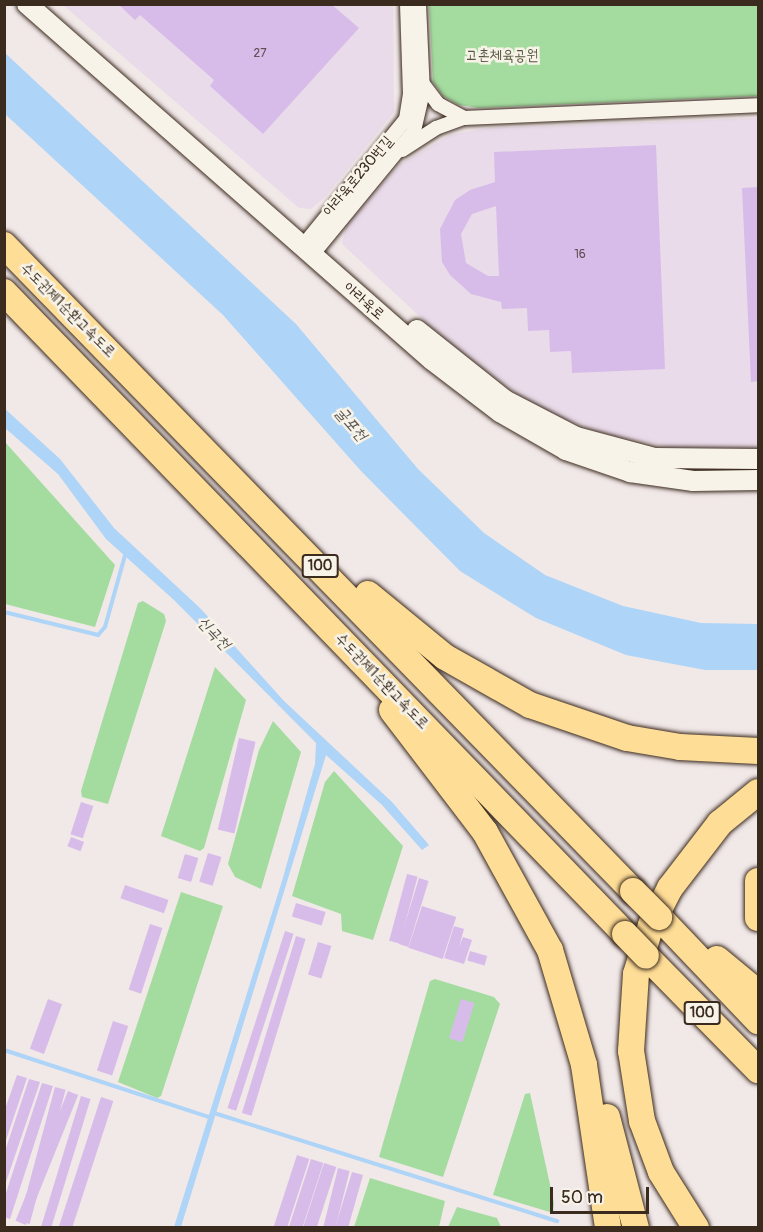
<!DOCTYPE html>
<meta charset="utf-8">
<style>
body{margin:0}
#map{position:relative;width:763px;height:1232px;overflow:hidden;background:#f1e8e8;font-family:Pangolin,"Poor Story",sans-serif}
div>[style]{position:absolute}
.built>*{inset:0;background:#e9dbe9}
.green>*{inset:0;background:#a4dca0}
.water>*{inset:0;background:#aed4f7}
.stream>*{height:4px;margin:-2px;padding:0 2px;transform-origin:2px;border-radius:2px;background:#aed4f7}
.building>*{inset:0;background:#d7bcea;transform-origin:0 0}
.roads{filter:drop-shadow(0 0 2px #3b2a1e) drop-shadow(0 0 2px #3b2a1e)}
.street>*{height:14px;margin:-7px;padding:0 7px;transform-origin:7px;border-radius:7px;background:#f7f3e8}
.secondary>*{height:20px;margin:-10px;padding:0 10px;transform-origin:10px;border-radius:10px;background:#f7f3e8}
.highway>*{height:26px;margin:-13px;padding:0 13px;transform-origin:13px;border-radius:13px;background:#fedd96}
.bridges{filter:drop-shadow(0 0 2px #3b2a1e) drop-shadow(0 0 2px #3b2a1e)}
.highway-bridge>*{height:26px;margin:-13px;padding:0 13px;transform-origin:13px;border-radius:13px;background:#fedd96}
span{translate:-50% -50%;white-space:nowrap;text-align:center;line-height:1.15;-webkit-text-stroke:5px #f7f3e8;paint-order:stroke}
.number-label{font-size:12px;color:#624e51}
.number-label span{-webkit-text-stroke-width:0}
.shield-label span{padding:2px 4px;background:#f7f3e8;border:2px solid;border-radius:4px;-webkit-text-stroke-width:0}
.shield-label{font-size:14px;color:#3b2a1e;font-weight:700}
.park-label{font-size:15px;color:#55563e}
.street-label{font-size:15px;color:#3b2a1e}
.water-label{font-size:16px;color:#585454;font-style:italic}
.frame{position:absolute;inset:0;border:6px solid #3b2a1e;pointer-events:none}
.scale{position:absolute;left:550px;top:1187px;width:99px;height:27px;box-sizing:border-box;border:3px solid #3b2a1e;border-top:0;padding-left:8px;font-size:18px;line-height:21px;white-space:nowrap;color:#3b2a1e;-webkit-text-stroke:4px #f7f3e8;paint-order:stroke}
</style>
<div id="map">
<div class="built">
<div style="clip-path:polygon(63px 5px,393px 5px,394px 112px,326px 196px,311px 209px,299px 208px)"></div>
<div style="clip-path:polygon(758px 118px,758px 448px,668px 447px,601px 433px,559px 417px,518px 395px,444px 339px,342px 244px,346px 226px,400px 164px,450px 135px,486px 128px)"></div>
</div>
<div class="green">
<div style="clip-path:polygon(429px 5px,758px 5px,758px 96px,479px 108px,459px 105px,443px 96px,433px 82px)"></div>
<div style="clip-path:polygon(5px 442px,115px 565px,95px 627px,5px 604px)"></div>
<div style="clip-path:polygon(143px 601px,164px 614px,166px 621px,108px 804px,82px 797px,81px 791px,138px 603px)"></div>
<div style="clip-path:polygon(215px 667px,246px 700px,204px 848px,200px 851px,161px 836px)"></div>
<div style="clip-path:polygon(273px 721px,301px 752px,261px 889px,235px 877px,228px 864px,259px 750px)"></div>
<div style="clip-path:polygon(334px 771px,403px 846px,373px 940px,342px 931px,341px 914px,292px 896px,325px 782px)"></div>
<div style="clip-path:polygon(181px 892px,223px 906px,161px 1096px,157px 1098px,118px 1082px)"></div>
<div style="clip-path:polygon(435px 979px,494px 997px,500px 1004px,443px 1177px,379px 1157px,430px 981px)"></div>
<div style="clip-path:polygon(530px 1093px,554px 1203px,553px 1213px,493px 1195px,525px 1094px)"></div>
<div style="clip-path:polygon(370px 1178px,445px 1201px,439px 1227px,354px 1227px)"></div>
<div style="clip-path:polygon(457px 1207px,497px 1218px,501px 1227px,448px 1227px)"></div>
</div>
<div class="water">
<div style="clip-path:polygon(5px 53px,296px 324px,418px 469px,484px 533px,545px 575px,623px 606px,701px 623px,758px 624px,758px 670px,705px 670px,626px 655px,536px 618px,460px 571px,361px 471px,223px 315px,5px 114px)"></div>
<div style="clip-path:polygon(4px 408px,60px 459px,114px 528px,201px 609px,284px 701px,392px 802px,429px 845px,422px 850px,382px 805px,326px 755px,181px 1227px,174px 1227px,282px 881px,315px 764px,316px 743px,174px 600px,106px 539px,58px 474px,5px 428px)"></div>
</div>
<div class="stream">
<div style="left:4px;top:612px;width:97px;rotate:13.7deg"></div>
<div style="left:98px;top:635px;width:11px;rotate:-49deg"></div>
<div style="left:105px;top:627px;width:78px;rotate:-74.4deg"></div>
<div style="left:4px;top:1050px;width:219px;rotate:18.1deg"></div>
<div style="left:214px;top:1113px;width:360px;rotate:17.5deg"></div>
</div>
<div class="building">
<div style="clip-path:polygon(118px 4px,331px 4px,359px 28px,263px 134px,210px 86px,214px 80px,140px 15px,135px 20px)"></div>
<div style="clip-path:polygon(evenodd,656px 145px,665px 369px,572px 373px,571px 351px,550px 352px,549px 330px,528px 331px,527px 308px,502px 309px,501px 302px,471px 294px,450px 275px,442px 262px,440px 229px,455px 200px,470px 190px,495px 182px,494px 152px,656px 145px,496px 206px,499px 276px,488px 276px,466px 263px,461px 234px,472px 214px,496px 206px)"></div>
<div style="clip-path:polygon(758px 187px,758px 381px,751px 382px,742px 188px)"></div>
<div style="left:239px;top:738px;width:17px;height:94px;rotate:13deg"></div>
<div style="left:81px;top:802px;width:13px;height:34px;rotate:18deg"></div>
<div style="left:71px;top:837px;width:14px;height:10px;rotate:21deg"></div>
<div style="left:208px;top:853px;width:14px;height:30px;rotate:17deg"></div>
<div style="left:185px;top:854px;width:14px;height:25px;rotate:17deg"></div>
<div style="left:407px;top:874px;width:11px;height:69px;rotate:15deg"></div>
<div style="left:419px;top:878px;width:10px;height:69px;rotate:17deg"></div>
<div style="left:125px;top:885px;width:46px;height:14px;rotate:19deg"></div>
<div style="left:296px;top:903px;width:31px;height:14px;rotate:17deg"></div>
<div style="left:422px;top:906px;width:36px;height:44px;rotate:18deg"></div>
<div style="left:150px;top:924px;width:13px;height:69px;rotate:18deg"></div>
<div style="clip-path:polygon(454px 926px,464px 929px,459px 947px,463px 937px,472px 940px,464px 964px,444px 958px)"></div>
<div style="left:285px;top:931px;width:9px;height:186px;rotate:18deg"></div>
<div style="left:296px;top:936px;width:10px;height:185px;rotate:17deg"></div>
<div style="left:318px;top:942px;width:14px;height:34px;rotate:17deg"></div>
<div style="left:470px;top:951px;width:18px;height:10px;rotate:16deg"></div>
<div style="left:48px;top:999px;width:15px;height:53px;rotate:20deg"></div>
<div style="left:461px;top:999px;width:14px;height:41px;rotate:17deg"></div>
<div style="left:113px;top:1021px;width:16px;height:52px;rotate:18deg"></div>
<div style="clip-path:polygon(17px 1075px,27px 1078px,4px 1146px,4px 1112px)"></div>
<div style="clip-path:polygon(29px 1079px,40px 1082px,4px 1188px,4px 1154px)"></div>
<div style="clip-path:polygon(42px 1083px,53px 1086px,10px 1219px,4px 1217px,4px 1199px)"></div>
<div style="left:55px;top:1087px;width:11px;height:139px;rotate:15deg"></div>
<div style="left:68px;top:1091px;width:11px;height:140px;rotate:22deg"></div>
<div style="left:81px;top:1096px;width:10px;height:139px;rotate:17deg"></div>
<div style="left:101px;top:1097px;width:13px;height:137px;rotate:18deg"></div>
<div style="left:297px;top:1155px;width:13px;height:76px;rotate:18deg"></div>
<div style="left:311px;top:1159px;width:13px;height:72px;rotate:18deg"></div>
<div style="left:324px;top:1163px;width:13px;height:68px;rotate:18deg"></div>
<div style="left:338px;top:1168px;width:12px;height:63px;rotate:14deg"></div>
<div style="clip-path:polygon(352px 1172px,363px 1175px,348px 1228px,335px 1228px)"></div>
</div>
<div class="roads">
<div class="street">
<div style="left:423px;top:84px;width:25px;rotate:53deg"></div>
<div style="left:438px;top:104px;width:30px;rotate:28deg"></div>
<div style="left:402px;top:150px;width:40px;rotate:-32.9deg"></div>
<div style="left:436px;top:128px;width:30px;rotate:-20deg"></div>
<div style="left:464px;top:118px;width:294px;rotate:-2.5deg"></div>
<div style="left:302px;top:247px;width:165px;rotate:-50.9deg"></div>
<div style="left:406px;top:119px;width:25px;rotate:-81deg"></div>
<div style="left:410px;top:94px;width:90px;rotate:-91.9deg"></div>
<div style="left:312px;top:255px;width:161px;rotate:-50.6deg"></div>
<div style="left:414px;top:131px;width:39px;rotate:-77deg"></div>
<div style="left:423px;top:93px;width:89px;rotate:-92.6deg"></div>
</div>
<div class="secondary">
<div style="left:27px;top:4px;width:539px;rotate:41.32deg"></div>
<div style="left:432px;top:360px;width:86px;rotate:37.4deg"></div>
<div style="left:500px;top:412px;width:76px;rotate:29.9deg"></div>
<div style="left:566px;top:450px;width:68px;rotate:19deg"></div>
<div style="left:630px;top:472px;width:64px;rotate:8.1deg"></div>
<div style="left:693px;top:481px;width:65px;rotate:-0.9deg"></div>
<div style="left:417px;top:330px;width:112px;rotate:38.5deg"></div>
<div style="left:505px;top:400px;width:80px;rotate:27.5deg"></div>
<div style="left:576px;top:437px;width:82px;rotate:14.9deg"></div>
<div style="left:655px;top:458px;width:103px;rotate:0.6deg"></div>
</div>
<div class="highway">
<div style="left:4px;top:245px;width:902px;rotate:45.76deg"></div>
<div style="left:4px;top:292px;width:893px;rotate:45.95deg"></div>
<div style="left:368px;top:594px;width:99px;rotate:39.3deg"></div>
<div style="left:445px;top:657px;width:98px;rotate:29.5deg"></div>
<div style="left:530px;top:705px;width:102px;rotate:18.8deg"></div>
<div style="left:627px;top:738px;width:54px;rotate:9.6deg"></div>
<div style="left:680px;top:747px;width:78px;rotate:2.9deg"></div>
<div style="left:392px;top:710px;width:153px;rotate:52.7deg"></div>
<div style="left:485px;top:832px;width:135px;rotate:61.2deg"></div>
<div style="left:550px;top:950px;width:120px;rotate:73.5deg"></div>
<div style="left:584px;top:1065px;width:165px;rotate:81.6deg"></div>
<div style="left:758px;top:881px;width:37px;rotate:90deg"></div>
<div style="left:659px;top:917px;width:144px;rotate:46.4deg"></div>
<div style="left:646px;top:956px;width:160px;rotate:45.5deg"></div>
<div style="left:717px;top:959px;width:53px;rotate:39.7deg"></div>
<div style="left:607px;top:1117px;width:115px;rotate:75.4deg"></div>
<div style="left:696px;top:1228px;width:66px;rotate:-122deg"></div>
<div style="left:661px;top:1172px;width:54px;rotate:-110.4deg"></div>
<div style="left:642px;top:1121px;width:71px;rotate:-98.9deg"></div>
<div style="left:631px;top:1051px;width:77px;rotate:-86.3deg"></div>
<div style="left:636px;top:974px;width:51px;rotate:-73deg"></div>
<div style="left:651px;top:925px;width:42px;rotate:-62.8deg"></div>
<div style="left:670px;top:888px;width:82px;rotate:-52.4deg"></div>
<div style="left:720px;top:823px;width:49px;rotate:-39.2deg"></div>
</div>
</div>
<div class="bridges">
<div class="highway-bridge">
<div style="left:633px;top:891px;width:37px;rotate:45deg"></div>
<div style="left:625px;top:934px;width:30px;rotate:46deg"></div>
</div>
</div>
<div class="number-label">
<span style="left:260px;top:54px">27</span>
<span style="left:580px;top:255px">16</span>
</div>
<div class="shield-label">
<span style="left:320px;top:566px">100</span>
<span style="left:702px;top:1013px">100</span>
</div>
<div class="park-label">
<span style="left:502px;top:56px">고촌체육공원</span>
</div>
<div class="street-label">
<span style="left:358px;top:176px;rotate:-50deg">아라육로230번길</span>
<span style="left:364px;top:301px;rotate:41deg">아라육로</span>
<span style="left:68px;top:310px;rotate:45deg">수도권제1순환고속도로</span>
<span style="left:382px;top:681px;rotate:46deg">수도권제1순환고속도로</span>
</div>
<div class="water-label">
<span style="left:351px;top:424px;rotate:49deg">굴포천</span>
<span style="left:214px;top:633px;rotate:47deg">신곡천</span>
</div>
<div class="frame"></div>
<div class="scale">50 m</div>
</div>
